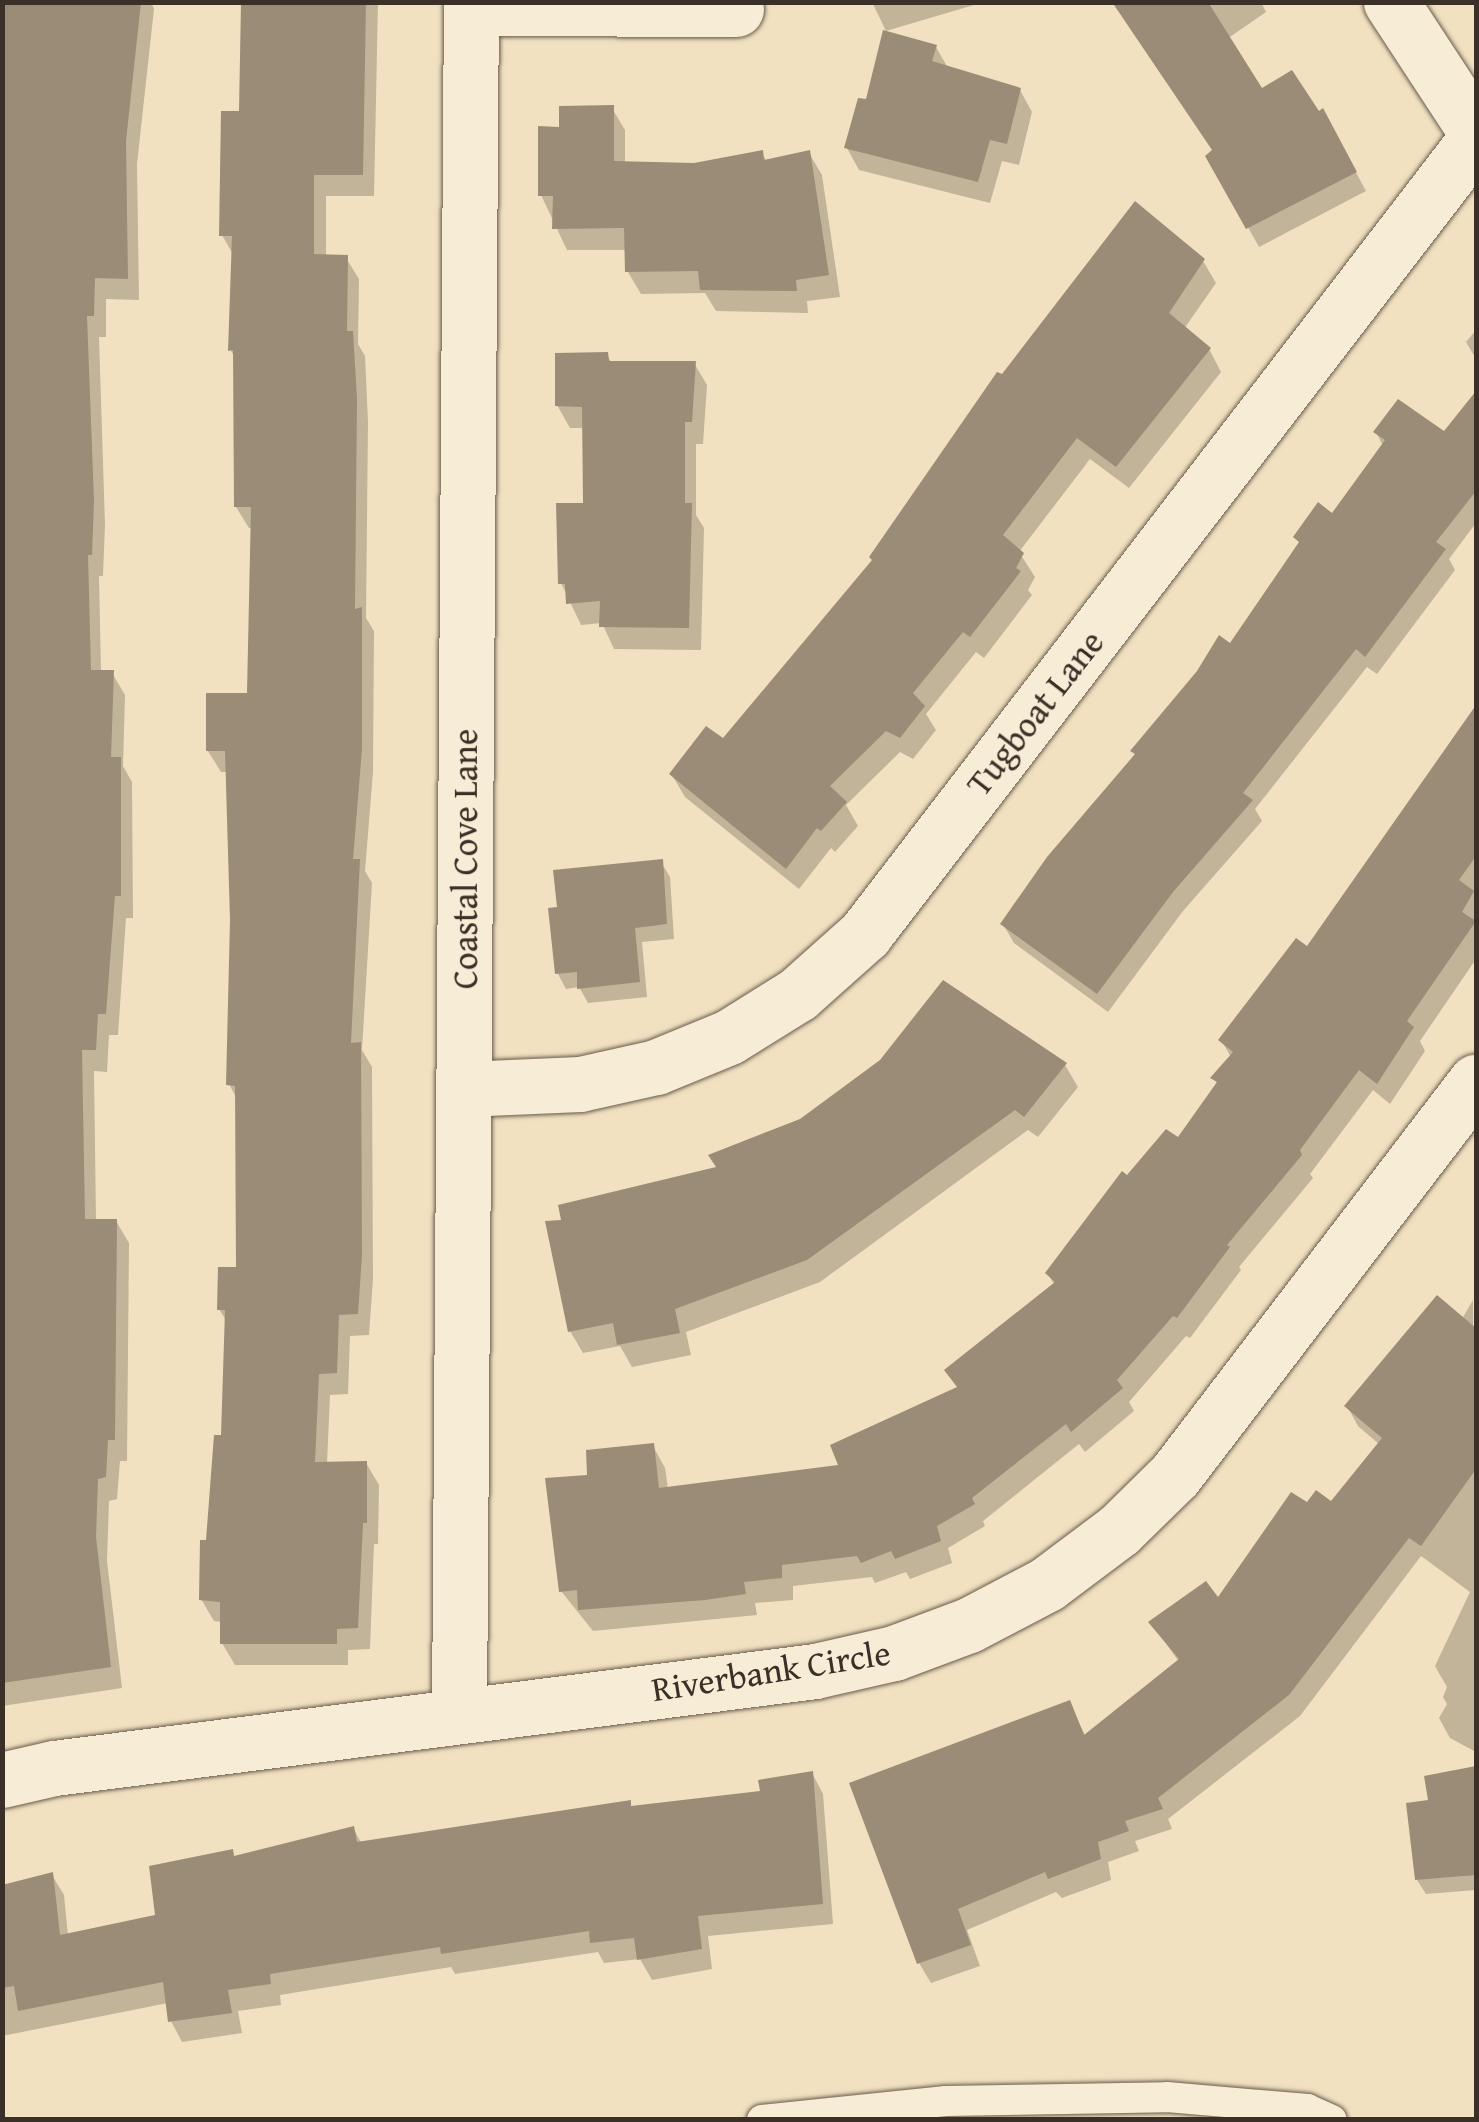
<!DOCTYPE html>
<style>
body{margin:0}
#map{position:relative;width:1479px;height:2122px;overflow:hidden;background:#f2e1c0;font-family:"Gentium Book Plus",serif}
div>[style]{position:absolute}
.shadow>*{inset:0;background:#0003}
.building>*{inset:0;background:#9a8c77}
.roads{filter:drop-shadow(0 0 2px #685c4d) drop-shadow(0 0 2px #685c4d)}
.lane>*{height:30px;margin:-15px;padding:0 15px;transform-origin:15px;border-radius:15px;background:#f7ecd6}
.street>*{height:55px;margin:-27.5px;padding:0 27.5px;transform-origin:27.5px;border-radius:27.5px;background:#f7ecd6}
span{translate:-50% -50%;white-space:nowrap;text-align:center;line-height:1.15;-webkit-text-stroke:8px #f7ecd6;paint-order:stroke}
.street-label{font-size:35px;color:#3a3027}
.frame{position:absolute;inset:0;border:5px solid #3a3027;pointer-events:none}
</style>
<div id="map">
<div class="shadow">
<div style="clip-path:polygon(2px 2px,151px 2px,154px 9px,137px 164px,139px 300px,106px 299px,106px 337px,99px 337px,105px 525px,103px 576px,99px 576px,101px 673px,112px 673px,125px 695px,123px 766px,132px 782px,133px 918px,126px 918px,118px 1035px,109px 1035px,107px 1072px,94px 1071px,96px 1221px,116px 1221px,129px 1243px,127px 1461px,120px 1461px,117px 1499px,109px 1501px,107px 1561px,122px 1688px,2px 1706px)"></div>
<div style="clip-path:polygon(243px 2px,378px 2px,374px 196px,326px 196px,326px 257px,346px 258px,359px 279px,358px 344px,365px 356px,368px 422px,366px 618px,374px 631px,373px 772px,365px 871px,372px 883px,362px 1050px,372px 1067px,373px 1279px,369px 1335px,350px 1336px,348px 1394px,330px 1395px,327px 1464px,366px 1463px,379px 1485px,378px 1544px,374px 1544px,370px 1649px,348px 1650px,348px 1665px,235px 1665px,222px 1643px,222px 1622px,214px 1621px,201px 1599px,223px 1438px,227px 1322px,219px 1309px,238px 1269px,237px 1099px,229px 1084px,233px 920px,228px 772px,221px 772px,208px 751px,249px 695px,253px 528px,249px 528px,236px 507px,235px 358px,231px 351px,234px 256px,222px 235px,241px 114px)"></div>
<div style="clip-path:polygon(872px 2px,984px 2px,886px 31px)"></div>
<div style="clip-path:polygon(1142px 2px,1261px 2px,1266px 12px,1227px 39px,1261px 92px,1319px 115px,1333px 130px,1366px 191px,1259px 247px,1208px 156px,1215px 151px)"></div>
<div style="clip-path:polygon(936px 47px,948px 68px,1020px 90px,1032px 112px,1019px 165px,1002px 161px,990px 203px,859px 170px,847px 148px,868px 102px)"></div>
<div style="clip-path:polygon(612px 108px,625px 130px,625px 164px,694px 165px,762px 153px,767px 162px,809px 153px,822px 175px,840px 297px,807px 301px,808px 313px,716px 311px,705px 293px,641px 294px,628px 272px,627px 250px,567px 250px,541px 195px,561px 129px)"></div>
<div style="clip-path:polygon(1203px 261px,1216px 283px,1184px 329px,1209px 349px,1221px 372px,1129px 488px,1090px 459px,1019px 552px,1035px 577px,1028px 590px,1032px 595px,984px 658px,976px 652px,926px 714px,936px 730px,913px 759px,900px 752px,846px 805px,858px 826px,835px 852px,831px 848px,799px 889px,685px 797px,672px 775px,723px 741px,874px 562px,1003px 377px)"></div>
<div style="clip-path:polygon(1476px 330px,1476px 359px,1466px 342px)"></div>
<div style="clip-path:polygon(607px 355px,612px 364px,694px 363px,707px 385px,703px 444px,696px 444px,696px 515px,704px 528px,701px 650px,614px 649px,602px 623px,581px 625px,561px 583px,586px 505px,585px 428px,570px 428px,557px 405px)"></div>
<div style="clip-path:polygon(1476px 395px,1476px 523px,1449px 559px,1455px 570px,1377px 674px,1367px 667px,1255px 809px,1262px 821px,1183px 911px,1108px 1012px,1014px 943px,1003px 924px,1136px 757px,1133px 751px,1231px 646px,1300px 544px,1296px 537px,1333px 516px,1383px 446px,1376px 432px,1444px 435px)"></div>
<div style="clip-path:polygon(1473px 714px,1476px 959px,1420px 1041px,1425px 1051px,1390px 1104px,1373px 1090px,1310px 1174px,1313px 1178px,1239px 1267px,1241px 1270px,1190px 1338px,1186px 1336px,1129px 1402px,1134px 1411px,1085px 1452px,1079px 1444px,983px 1521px,985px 1526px,948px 1548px,952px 1563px,910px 1579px,906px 1572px,875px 1583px,872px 1577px,793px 1586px,793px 1600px,755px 1603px,757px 1615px,593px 1631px,561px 1591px,590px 1477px,653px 1446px,665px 1468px,668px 1489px,841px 1467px,958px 1389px,1055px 1286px,1048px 1274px,1128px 1178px,1179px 1141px,1218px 1085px,1214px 1078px,1231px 1057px,1221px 1040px,1307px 949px)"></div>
<div style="clip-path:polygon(661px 862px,670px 877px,674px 939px,642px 942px,647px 997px,588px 1003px,579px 987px,566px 989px,558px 974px)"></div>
<div style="clip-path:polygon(1065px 1065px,1078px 1087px,1038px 1137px,1028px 1130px,820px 1282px,686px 1332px,691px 1355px,632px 1367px,620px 1346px,583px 1353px,570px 1331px,564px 1222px,719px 1169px)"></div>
<div style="clip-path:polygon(1473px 1300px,1476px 1752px,1450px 1738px,1439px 1718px,1447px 1704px,1443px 1697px,1447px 1687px,1435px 1666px,1470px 1592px,1421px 1556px,1300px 1716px,1168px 1819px,1172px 1829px,1135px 1841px,1139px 1851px,1108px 1862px,1111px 1880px,1062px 1898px,1056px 1892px,967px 1930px,980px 1966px,931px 1983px,919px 1963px,1069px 1703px,1086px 1737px,1179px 1662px,1151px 1622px,1218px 1602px,1308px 1505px,1332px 1505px,1380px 1445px,1358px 1426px,1347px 1406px,1462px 1319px)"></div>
<div style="clip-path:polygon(1476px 1769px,1476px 1783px,1471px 1783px,1460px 1818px,1476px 1783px,1476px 1890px,1426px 1894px,1417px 1880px,1431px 1802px,1427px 1778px)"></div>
<div style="clip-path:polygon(812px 1773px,823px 1794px,833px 1924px,708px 1936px,712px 1969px,652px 1980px,640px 1959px,604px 1963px,598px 1952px,455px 1974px,451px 1967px,280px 1995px,281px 2005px,238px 2011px,242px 2033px,182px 2042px,171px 2021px,168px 2003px,2px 2036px,2px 1888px,52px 1875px,64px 1895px,68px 1936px,158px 1917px,235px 1858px,353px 1828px,362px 1844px,629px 1803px,633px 1809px,762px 1793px)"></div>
</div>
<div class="building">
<div style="clip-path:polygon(2px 2px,141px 2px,126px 141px,128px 279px,95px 278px,94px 316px,87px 316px,94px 501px,92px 555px,88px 555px,91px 670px,114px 670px,111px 757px,121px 757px,121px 896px,115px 896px,106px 1014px,98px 1014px,96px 1050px,82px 1050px,85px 1219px,117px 1219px,115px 1440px,108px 1440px,106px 1477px,98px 1479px,96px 1537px,111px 1667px,2px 1683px)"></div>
<div style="clip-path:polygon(241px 2px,366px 2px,363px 175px,314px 175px,314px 254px,348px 255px,347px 331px,353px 331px,357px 399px,355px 609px,362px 607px,362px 749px,353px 859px,360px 859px,351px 1043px,361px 1042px,362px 1255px,358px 1314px,339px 1315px,337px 1373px,319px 1374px,315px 1462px,367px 1461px,367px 1523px,363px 1523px,358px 1628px,337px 1629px,337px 1644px,220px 1644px,220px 1602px,199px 1600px,200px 1540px,206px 1540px,214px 1435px,221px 1435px,225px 1310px,217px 1310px,218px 1267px,236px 1267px,235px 1086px,226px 1085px,230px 920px,225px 751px,206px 751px,206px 693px,247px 693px,251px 507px,234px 507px,233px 350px,228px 351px,232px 236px,219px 236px,221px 111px,239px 111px)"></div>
<div style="clip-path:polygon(1112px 2px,1208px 2px,1262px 88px,1292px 70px,1319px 111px,1323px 108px,1357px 172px,1246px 229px,1205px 156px,1212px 150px)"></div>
<div style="clip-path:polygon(883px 30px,937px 45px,932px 61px,1021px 88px,1007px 144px,990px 140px,978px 182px,844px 148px,858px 98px,866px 99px)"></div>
<div style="clip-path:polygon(614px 105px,614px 161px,694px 163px,763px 150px,764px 160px,810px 150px,829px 275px,796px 280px,797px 291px,700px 290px,698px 271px,625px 272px,624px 228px,552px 229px,553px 196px,538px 196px,538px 126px,559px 127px,559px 106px)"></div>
<div style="clip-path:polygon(1135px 201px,1205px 259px,1169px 313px,1211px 348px,1116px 467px,1077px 438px,1003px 535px,1024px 553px,1016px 568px,1021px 571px,970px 637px,963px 632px,913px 693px,925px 706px,900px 738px,886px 731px,830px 786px,847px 802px,821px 831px,817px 828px,786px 869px,669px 774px,706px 726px,723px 738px,872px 560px,869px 557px,997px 372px,1002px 374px)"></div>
<div style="clip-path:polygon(608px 352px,609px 361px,696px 361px,692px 422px,685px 422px,685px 503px,692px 503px,689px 628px,599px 627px,600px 601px,566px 604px,565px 584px,558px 584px,556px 503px,583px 503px,582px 407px,555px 406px,555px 353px)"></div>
<div style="clip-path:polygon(1476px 391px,1476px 491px,1436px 542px,1446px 549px,1365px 657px,1356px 649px,1243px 793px,1253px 800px,1173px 892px,1097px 994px,1000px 924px,1047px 857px,1135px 754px,1130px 751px,1197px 671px,1219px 635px,1230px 643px,1299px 542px,1293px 537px,1318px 502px,1332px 513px,1385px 440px,1373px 432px,1398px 399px,1444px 431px)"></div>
<div style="clip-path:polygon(1476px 705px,1476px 856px,1459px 880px,1474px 891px,1462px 912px,1476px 921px,1407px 1021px,1414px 1027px,1377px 1084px,1359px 1070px,1300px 1150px,1302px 1155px,1227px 1245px,1230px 1247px,1177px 1318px,1173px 1316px,1117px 1380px,1123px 1388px,1071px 1432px,1066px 1424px,972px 1498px,975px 1504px,937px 1526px,941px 1541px,895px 1559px,891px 1551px,861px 1563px,857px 1556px,782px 1565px,782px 1578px,744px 1582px,746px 1594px,705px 1600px,578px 1610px,577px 1590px,559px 1592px,545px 1478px,587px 1475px,586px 1450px,654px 1443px,659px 1488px,838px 1465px,830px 1445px,957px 1387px,944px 1370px,1055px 1282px,1045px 1273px,1122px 1171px,1127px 1175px,1166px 1129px,1178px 1137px,1217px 1082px,1210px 1078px,1233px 1052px,1218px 1040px,1296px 938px,1307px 946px)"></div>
<div style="clip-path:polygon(663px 859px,667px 924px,635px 928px,640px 982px,577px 989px,577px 972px,555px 974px,548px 908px,557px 907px,553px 870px)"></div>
<div style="clip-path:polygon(943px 980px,1067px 1063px,1024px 1117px,1015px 1110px,807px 1260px,675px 1309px,680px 1333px,617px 1345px,613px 1323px,568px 1332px,545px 1221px,561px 1220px,558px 1205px,716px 1167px,708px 1155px,800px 1119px,880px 1060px)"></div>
<div style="clip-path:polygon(1437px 1295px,1476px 1328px,1476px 1469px,1421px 1546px,1409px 1538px,1289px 1695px,1158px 1798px,1163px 1809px,1125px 1821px,1129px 1831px,1098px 1842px,1101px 1859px,1048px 1879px,1045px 1872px,958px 1909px,971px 1945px,917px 1964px,849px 1783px,1070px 1700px,1084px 1735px,1179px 1659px,1148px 1622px,1206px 1581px,1218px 1597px,1291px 1492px,1307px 1502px,1316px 1490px,1331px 1501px,1382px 1438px,1344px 1406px)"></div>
<div style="clip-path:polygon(1476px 1766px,1476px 1875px,1415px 1880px,1406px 1803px,1428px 1800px,1424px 1776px)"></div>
<div style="clip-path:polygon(813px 1771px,823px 1904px,698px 1916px,702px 1949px,637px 1960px,634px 1938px,590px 1943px,589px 1931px,441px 1954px,440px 1947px,270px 1974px,271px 1984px,228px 1990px,232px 2013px,168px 2022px,163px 1982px,18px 2011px,14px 1986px,2px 1988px,2px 1885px,53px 1872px,60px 1935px,155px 1915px,149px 1866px,233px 1849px,234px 1856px,354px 1826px,357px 1842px,631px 1800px,631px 1806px,760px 1791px,758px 1780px)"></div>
</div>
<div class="roads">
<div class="lane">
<div style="left:762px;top:2120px;width:185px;rotate:-5.9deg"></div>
<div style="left:946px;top:2101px;width:221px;rotate:-1deg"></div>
<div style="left:1167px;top:2097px;width:141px;rotate:4.9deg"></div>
<div style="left:1307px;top:2109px;width:27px;rotate:24deg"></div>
</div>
<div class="street">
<div style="left:1391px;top:2px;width:155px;rotate:56.8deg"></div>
<div style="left:471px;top:8px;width:265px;rotate:0.2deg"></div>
<div style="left:463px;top:1089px;width:117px;rotate:-2.4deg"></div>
<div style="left:580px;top:1084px;width:78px;rotate:-12.6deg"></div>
<div style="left:656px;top:1067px;width:79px;rotate:-22.3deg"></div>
<div style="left:729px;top:1037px;width:81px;rotate:-31.9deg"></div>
<div style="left:798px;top:994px;width:90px;rotate:-41.8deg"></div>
<div style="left:865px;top:934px;width:1003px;rotate:-52.46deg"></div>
<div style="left:459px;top:1715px;width:1713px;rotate:-89.6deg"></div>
<div style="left:2px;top:1780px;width:53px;rotate:-13deg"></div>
<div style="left:54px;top:1768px;width:767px;rotate:-7.26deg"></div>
<div style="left:815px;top:1671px;width:81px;rotate:-12.8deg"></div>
<div style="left:894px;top:1653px;width:80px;rotate:-20.5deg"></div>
<div style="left:969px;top:1625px;width:88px;rotate:-27.7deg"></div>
<div style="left:1047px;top:1584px;width:90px;rotate:-36.9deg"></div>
<div style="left:1119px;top:1530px;width:78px;rotate:-44.5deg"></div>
<div style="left:1175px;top:1475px;width:495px;rotate:-52.6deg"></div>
</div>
</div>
<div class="street-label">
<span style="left:1035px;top:713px;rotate:-52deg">Tugboat Lane</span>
<span style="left:465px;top:859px;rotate:-90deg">Coastal Cove Lane</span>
<span style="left:771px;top:1671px;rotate:-9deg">Riverbank Circle</span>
</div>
<div class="frame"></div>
</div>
